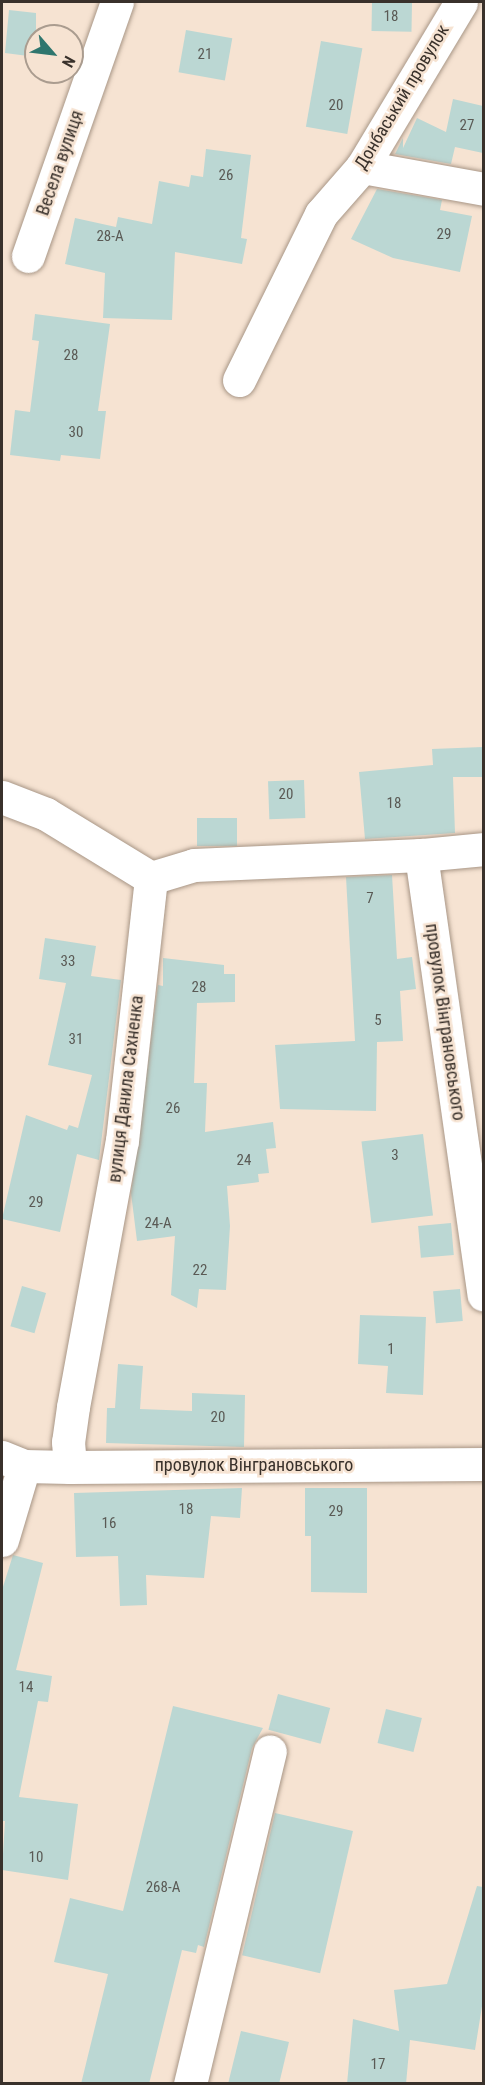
<!DOCTYPE html>
<meta charset="utf-8">
<style>
body{margin:0}
#map{position:relative;width:485px;height:2085px;overflow:hidden;background:#f6e3d2;font-family:"Roboto Condensed",sans-serif}
div>[style]{position:absolute}
.building>*{inset:0;background:#bbd7d3;transform-origin:0 0}
.roads{filter:drop-shadow(0 0 2px #a89686) drop-shadow(0 0 2px #a89686)}
.minor>*{height:33px;margin:-16.5px;padding:0 16.5px;transform-origin:16.5px;border-radius:16.5px;background:#fff}
span{translate:-50% -50%;white-space:nowrap;text-align:center;line-height:1.15;-webkit-text-stroke:5px #f6e3d2;paint-order:stroke}
.number-label{font-size:15px;color:#5a5a55}
.number-label span{-webkit-text-stroke-width:0}
.street-label{font-size:18px;color:#39312b}
.frame{position:absolute;inset:0;border:3px solid #39312b;pointer-events:none}
.north{position:absolute;left:24px;top:24px;width:60px;height:60px;box-sizing:border-box;background:#f6e3d2;border:2px solid #aa9c8f;border-radius:50%;rotate:118deg;font-size:16px;font-weight:700;line-height:24px;text-align:center;color:#39312b}
.north::after{content:'';display:block;margin:auto;width:21px;height:27px;background:#2f766e;clip-path:polygon(50% 0,100% 100%,50% 72%,0 100%)}
</style>
<div id="map">
<div class="building">
<div style="left:372px;top:2px;width:40px;height:29px;rotate:1deg"></div>
<div style="clip-path:polygon(9px 10px,36px 13px,36px 57px,5px 53px)"></div>
<div style="left:186px;top:30px;width:47px;height:43px;rotate:10deg"></div>
<div style="left:321px;top:41px;width:42px;height:87px;rotate:10deg"></div>
<div style="clip-path:polygon(453px 99px,483px 106px,483px 153px,455px 147px,451px 164px,395px 154px,403px 138px,403px 148px,417px 118px,446px 132px)"></div>
<div style="clip-path:polygon(206px 149px,251px 155px,241px 238px,247px 239px,242px 264px,175px 252px,172px 320px,103px 318px,105px 273px,65px 264px,75px 218px,116px 227px,118px 217px,152px 224px,159px 181px,189px 187px,191px 175px,203px 177px)"></div>
<div style="clip-path:polygon(377px 189px,442px 200px,440px 210px,472px 216px,460px 272px,393px 258px,351px 239px)"></div>
<div style="clip-path:polygon(35px 314px,110px 324px,98px 411px,106px 411px,100px 459px,61px 455px,60px 461px,10px 455px,15px 410px,30px 412px,39px 341px,32px 340px)"></div>
<div style="clip-path:polygon(483px 747px,483px 777px,453px 777px,455px 833px,365px 839px,359px 772px,433px 765px,432px 749px)"></div>
<div style="left:304px;top:780px;width:38px;height:36px;rotate:88deg"></div>
<div style="left:197px;top:818px;width:40px;height:28px"></div>
<div style="clip-path:polygon(392px 875px,397px 959px,412px 957px,416px 989px,400px 991px,403px 1041px,377px 1042px,376px 1111px,280px 1109px,275px 1045px,355px 1041px,346px 877px)"></div>
<div style="clip-path:polygon(45px 938px,96px 946px,91px 976px,121px 980px,99px 1160px,77px 1154px,60px 1232px,2px 1219px,26px 1115px,67px 1130px,69px 1125px,78px 1128px,92px 1075px,48px 1065px,66px 983px,39px 979px)"></div>
<div style="clip-path:polygon(163px 958px,224px 965px,224px 974px,235px 974px,235px 1002px,197px 1003px,194px 1083px,207px 1083px,205px 1132px,273px 1122px,276px 1148px,266px 1149px,269px 1173px,258px 1174px,259px 1182px,227px 1186px,230px 1226px,226px 1290px,199px 1289px,197px 1308px,171px 1295px,175px 1236px,137px 1241px,131px 1193px,158px 985px,163px 986px)"></div>
<div style="left:423px;top:1134px;width:82px;height:62px;rotate:83deg"></div>
<div style="left:451px;top:1223px;width:32px;height:33px;rotate:85deg"></div>
<div style="left:22px;top:1286px;width:25px;height:42px;rotate:16deg"></div>
<div style="left:460px;top:1289px;width:32px;height:27px;rotate:85deg"></div>
<div style="clip-path:polygon(360px 1315px,426px 1317px,423px 1395px,386px 1393px,388px 1366px,358px 1364px)"></div>
<div style="clip-path:polygon(118px 1364px,143px 1366px,140px 1409px,192px 1411px,192px 1393px,245px 1395px,244px 1447px,106px 1443px,107px 1408px,115px 1408px)"></div>
<div style="clip-path:polygon(242px 1488px,240px 1518px,211px 1516px,204px 1578px,146px 1575px,147px 1605px,120px 1606px,118px 1556px,76px 1557px,74px 1493px)"></div>
<div style="clip-path:polygon(305px 1488px,367px 1488px,367px 1593px,311px 1592px,311px 1536px,305px 1536px)"></div>
<div style="clip-path:polygon(13px 1555px,43px 1563px,16px 1670px,52px 1676px,48px 1702px,38px 1701px,19px 1797px,78px 1804px,68px 1880px,2px 1870px,5px 1821px,2px 1821px,2px 1590px)"></div>
<div style="left:278px;top:1694px;width:54px;height:37px;rotate:15deg"></div>
<div style="clip-path:polygon(173px 1706px,263px 1728px,252px 1748px,204px 1947px,198px 1945px,196px 1953px,182px 1950px,149px 2084px,81px 2084px,108px 1974px,54px 1962px,70px 1898px,123px 1911px)"></div>
<div style="left:386px;top:1709px;width:37px;height:35px;rotate:14deg"></div>
<div style="left:275px;top:1813px;width:80px;height:146px;rotate:13deg"></div>
<div style="clip-path:polygon(477px 1886px,483px 1887px,483px 2000px,475px 2050px,410px 2040px,406px 2084px,347px 2084px,353px 2019px,399px 2031px,394px 1990px,447px 1984px)"></div>
<div style="clip-path:polygon(241px 2031px,289px 2042px,279px 2084px,228px 2084px)"></div>
</div>
<div class="roads">
<div class="minor">
<div style="left:362px;top:167px;width:124px;rotate:10.2deg"></div>
<div style="left:28px;top:256px;width:269px;rotate:-70.7deg"></div>
<div style="left:239px;top:380px;width:185px;rotate:-63.7deg"></div>
<div style="left:321px;top:214px;width:62px;rotate:-48.9deg"></div>
<div style="left:362px;top:167px;width:192px;rotate:-59deg"></div>
<div style="left:2px;top:797px;width:47px;rotate:21.1deg"></div>
<div style="left:46px;top:814px;width:123px;rotate:31.4deg"></div>
<div style="left:151px;top:878px;width:264px;rotate:96.3deg"></div>
<div style="left:122px;top:1140px;width:271px;rotate:100.4deg"></div>
<div style="left:73px;top:1407px;width:35px;rotate:98deg"></div>
<div style="left:68px;top:1442px;width:25px;rotate:85deg"></div>
<div style="left:421px;top:855px;width:63px;rotate:-5.4deg"></div>
<div style="left:151px;top:878px;width:45px;rotate:-16.8deg"></div>
<div style="left:194px;top:865px;width:227px;rotate:-2.5deg"></div>
<div style="left:421px;top:855px;width:444px;rotate:81.9deg"></div>
<div style="left:2px;top:1457px;width:24px;rotate:22deg"></div>
<div style="left:24px;top:1466px;width:46px;rotate:1.2deg"></div>
<div style="left:70px;top:1467px;width:414px;rotate:-0.4deg"></div>
<div style="left:2px;top:1540px;width:77px;rotate:-73.4deg"></div>
<div style="left:190px;top:2084px;width:342px;rotate:-76.5deg"></div>
</div>
</div>
<div class="number-label">
<span style="left:391px;top:17px">18</span>
<span style="left:205px;top:55px">21</span>
<span style="left:336px;top:106px">20</span>
<span style="left:467px;top:126px">27</span>
<span style="left:226px;top:176px">26</span>
<span style="left:444px;top:235px">29</span>
<span style="left:110px;top:237px">28-А</span>
<span style="left:71px;top:356px">28</span>
<span style="left:76px;top:433px">30</span>
<span style="left:286px;top:795px">20</span>
<span style="left:394px;top:804px">18</span>
<span style="left:370px;top:899px">7</span>
<span style="left:68px;top:962px">33</span>
<span style="left:199px;top:988px">28</span>
<span style="left:378px;top:1021px">5</span>
<span style="left:76px;top:1040px">31</span>
<span style="left:173px;top:1109px">26</span>
<span style="left:395px;top:1156px">3</span>
<span style="left:244px;top:1161px">24</span>
<span style="left:36px;top:1203px">29</span>
<span style="left:158px;top:1224px">24-А</span>
<span style="left:200px;top:1271px">22</span>
<span style="left:391px;top:1350px">1</span>
<span style="left:218px;top:1418px">20</span>
<span style="left:186px;top:1510px">18</span>
<span style="left:336px;top:1512px">29</span>
<span style="left:109px;top:1524px">16</span>
<span style="left:26px;top:1688px">14</span>
<span style="left:36px;top:1858px">10</span>
<span style="left:163px;top:1888px">268-А</span>
<span style="left:378px;top:2065px">17</span>
</div>
<div class="street-label">
<span style="left:402px;top:97px;rotate:-59deg">Донбаський провулок</span>
<span style="left:60px;top:163px;rotate:-71deg">Весела вулиця</span>
<span style="left:445px;top:1022px;rotate:82deg">провулок Вінграновського</span>
<span style="left:126px;top:1089px;rotate:-83deg">вулиця Данила Сахненка</span>
<span style="left:254px;top:1465px">провулок Вінграновського</span>
</div>
<div class="frame"></div>
<div class="north">N</div>
</div>
